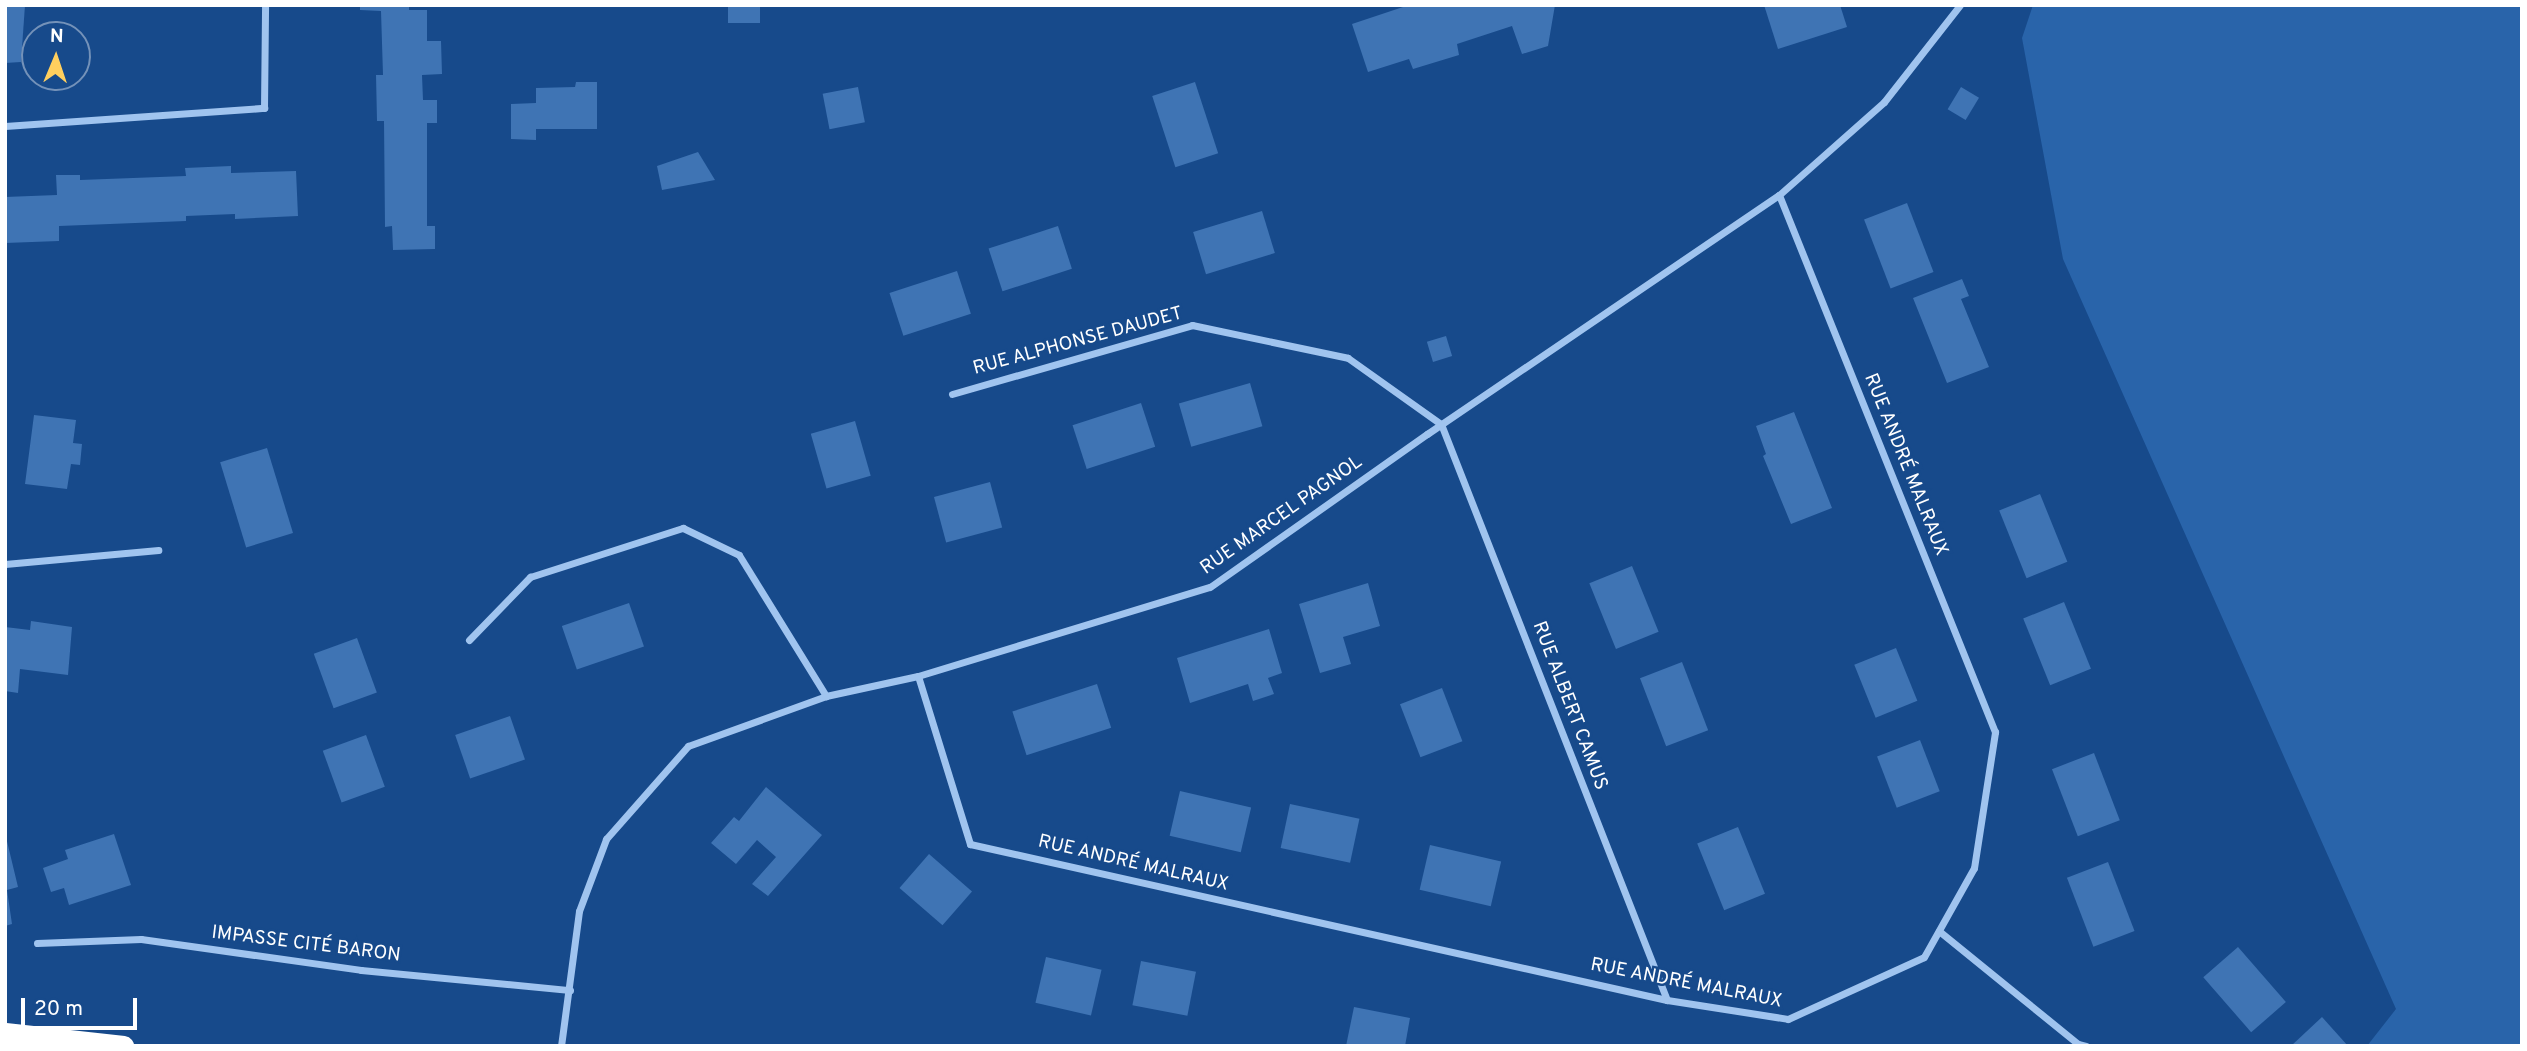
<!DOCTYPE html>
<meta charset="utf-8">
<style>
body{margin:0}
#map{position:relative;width:2527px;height:1051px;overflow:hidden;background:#174a8b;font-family:Overpass,sans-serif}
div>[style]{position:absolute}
.green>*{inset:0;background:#2964aa}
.building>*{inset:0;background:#3f74b4;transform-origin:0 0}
.street>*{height:7px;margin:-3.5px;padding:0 3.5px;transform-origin:3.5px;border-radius:3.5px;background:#a0c4ef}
.highway>*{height:21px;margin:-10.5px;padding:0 10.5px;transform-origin:10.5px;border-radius:10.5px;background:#fff}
span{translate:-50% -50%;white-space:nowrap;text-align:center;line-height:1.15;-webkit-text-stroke:5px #174a8b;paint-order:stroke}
.street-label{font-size:19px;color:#fff}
.frame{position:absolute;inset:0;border:7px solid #fff;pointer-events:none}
.north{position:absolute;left:21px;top:21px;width:70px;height:70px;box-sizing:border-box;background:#174a8b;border:2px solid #7492b9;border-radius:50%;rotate:2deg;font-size:19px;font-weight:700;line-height:28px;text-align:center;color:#fff}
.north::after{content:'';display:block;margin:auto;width:24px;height:32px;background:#ffcf5e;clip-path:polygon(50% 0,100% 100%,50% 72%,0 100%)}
.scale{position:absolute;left:21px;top:998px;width:116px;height:32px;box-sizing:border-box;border:4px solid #fff;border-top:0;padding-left:9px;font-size:21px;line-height:24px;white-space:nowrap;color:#fff;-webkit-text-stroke:5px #174a8b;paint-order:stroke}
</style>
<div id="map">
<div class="green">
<div style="clip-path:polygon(2033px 5px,2522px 5px,2522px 1046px,2367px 1046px,2396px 1009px,2063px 259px,2022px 38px)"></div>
</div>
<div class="building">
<div style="clip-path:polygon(5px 5px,25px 5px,21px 62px,5px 63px)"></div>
<div style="clip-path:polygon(360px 5px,409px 5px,409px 10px,427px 10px,427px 41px,441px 41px,442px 74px,422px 75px,423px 100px,437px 100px,437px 123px,427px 123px,427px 226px,435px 226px,435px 249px,393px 250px,392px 226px,385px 227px,384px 121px,377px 121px,376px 75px,383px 75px,381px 11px,360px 10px)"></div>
<div style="left:728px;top:5px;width:32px;height:18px"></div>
<div style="clip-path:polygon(1409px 5px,1555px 5px,1548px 46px,1522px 54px,1512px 26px,1457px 44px,1459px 55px,1413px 69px,1409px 59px,1368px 72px,1352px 24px)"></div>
<div style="clip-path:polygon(1764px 5px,1840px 5px,1847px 27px,1778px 49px)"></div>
<div style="clip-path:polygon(576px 82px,597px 82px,597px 129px,536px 129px,536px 140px,511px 139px,511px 104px,536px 103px,536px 88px,575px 87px)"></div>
<div style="left:1195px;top:82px;width:75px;height:45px;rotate:72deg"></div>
<div style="left:858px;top:87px;width:36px;height:36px;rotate:79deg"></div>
<div style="left:1961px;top:87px;width:21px;height:26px;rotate:31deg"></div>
<div style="clip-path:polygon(698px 152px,715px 180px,662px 190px,657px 166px)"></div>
<div style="clip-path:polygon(231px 166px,231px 173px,296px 171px,298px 216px,235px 219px,235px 214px,210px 215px,186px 216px,186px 221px,59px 226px,59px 241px,5px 243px,5px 197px,57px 195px,56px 175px,80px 175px,80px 180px,186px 176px,185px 168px)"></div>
<div style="left:1907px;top:203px;width:74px;height:46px;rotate:69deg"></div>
<div style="left:1262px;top:211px;width:44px;height:72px;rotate:73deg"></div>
<div style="left:1058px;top:226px;width:45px;height:73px;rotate:72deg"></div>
<div style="left:957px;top:271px;width:45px;height:71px;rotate:72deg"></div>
<div style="clip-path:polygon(1962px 279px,1969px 296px,1961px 299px,1989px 367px,1947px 383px,1913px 298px)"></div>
<div style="left:1446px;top:336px;width:21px;height:20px;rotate:73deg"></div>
<div style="left:1250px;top:383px;width:45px;height:74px;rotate:74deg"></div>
<div style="left:1141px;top:403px;width:46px;height:72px;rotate:72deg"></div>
<div style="clip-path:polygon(1794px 412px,1832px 508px,1791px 524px,1763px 456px,1766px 454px,1756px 426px)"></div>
<div style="clip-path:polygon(34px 415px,76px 420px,73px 443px,82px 444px,80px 465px,71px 464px,67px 489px,25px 484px)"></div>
<div style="left:855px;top:421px;width:57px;height:46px;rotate:74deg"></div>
<div style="left:267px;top:448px;width:89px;height:49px;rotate:73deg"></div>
<div style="left:990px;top:482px;width:47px;height:58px;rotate:75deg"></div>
<div style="left:2040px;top:494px;width:73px;height:44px;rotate:68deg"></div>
<div style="left:1632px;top:566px;width:71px;height:46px;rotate:68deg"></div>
<div style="clip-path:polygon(1368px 583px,1380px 626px,1343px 637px,1351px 664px,1320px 673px,1299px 604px)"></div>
<div style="left:2064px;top:602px;width:72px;height:44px;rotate:68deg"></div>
<div style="left:629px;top:603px;width:46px;height:71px;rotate:71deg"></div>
<div style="clip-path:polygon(31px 621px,72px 627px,68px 675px,20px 669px,18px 693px,5px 691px,5px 627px,30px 630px)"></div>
<div style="clip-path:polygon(1269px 629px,1282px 673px,1268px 678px,1274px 694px,1253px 701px,1248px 684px,1190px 703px,1177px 658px)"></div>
<div style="left:357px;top:638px;width:58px;height:46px;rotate:70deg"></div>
<div style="left:1896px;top:648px;width:57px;height:45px;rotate:68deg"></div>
<div style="left:1682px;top:662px;width:73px;height:45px;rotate:69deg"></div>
<div style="left:1097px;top:684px;width:46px;height:89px;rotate:72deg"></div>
<div style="left:1442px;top:688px;width:57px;height:45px;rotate:69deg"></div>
<div style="left:510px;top:716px;width:46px;height:58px;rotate:71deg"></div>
<div style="left:366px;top:735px;width:55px;height:46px;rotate:70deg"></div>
<div style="left:1920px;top:740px;width:55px;height:46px;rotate:69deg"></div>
<div style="left:2094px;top:753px;width:72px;height:45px;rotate:69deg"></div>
<div style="clip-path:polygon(766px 787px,822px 835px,768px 896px,752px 884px,776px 857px,757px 840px,736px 864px,711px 843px,734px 817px,739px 821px)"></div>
<div style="left:1180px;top:791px;width:73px;height:46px;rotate:13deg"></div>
<div style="left:1290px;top:804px;width:71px;height:45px;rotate:12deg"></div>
<div style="left:1738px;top:827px;width:72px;height:44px;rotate:68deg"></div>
<div style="clip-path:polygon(114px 834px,131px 885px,69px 905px,64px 888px,51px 892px,43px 868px,68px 859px,65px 850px)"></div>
<div style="clip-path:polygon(6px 837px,18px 887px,7px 890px,12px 924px,5px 926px)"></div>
<div style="left:1430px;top:845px;width:73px;height:46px;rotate:13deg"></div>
<div style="left:929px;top:854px;width:57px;height:45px;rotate:41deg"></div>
<div style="left:2108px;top:862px;width:74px;height:44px;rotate:69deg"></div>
<div style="left:2238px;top:947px;width:73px;height:46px;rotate:49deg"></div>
<div style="left:1046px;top:957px;width:57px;height:47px;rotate:13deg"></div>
<div style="left:1141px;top:961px;width:56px;height:45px;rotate:11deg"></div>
<div style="clip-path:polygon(1354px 1007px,1410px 1018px,1405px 1046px,1346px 1046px)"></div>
<div style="clip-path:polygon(2322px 1017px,2348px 1046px,2291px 1046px)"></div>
</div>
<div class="street">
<div style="left:5px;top:126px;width:260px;rotate:-4deg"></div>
<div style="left:264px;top:108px;width:103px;rotate:-89.4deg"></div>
<div style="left:952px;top:394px;width:250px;rotate:-16deg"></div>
<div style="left:1192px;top:325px;width:159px;rotate:11.9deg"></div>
<div style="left:1348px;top:358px;width:114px;rotate:35.4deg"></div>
<div style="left:1441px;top:424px;width:619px;rotate:68.58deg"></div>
<div style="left:5px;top:564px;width:154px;rotate:-5.2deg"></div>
<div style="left:469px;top:640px;width:88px;rotate:-45.9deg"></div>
<div style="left:530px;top:577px;width:161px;rotate:-17.8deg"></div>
<div style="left:683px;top:528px;width:62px;rotate:25.7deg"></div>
<div style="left:739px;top:555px;width:166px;rotate:58.3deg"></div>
<div style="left:918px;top:676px;width:176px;rotate:72.8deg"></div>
<div style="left:970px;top:844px;width:714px;rotate:12.62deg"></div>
<div style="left:1667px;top:1000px;width:122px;rotate:8.9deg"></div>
<div style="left:1788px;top:1019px;width:149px;rotate:-24.5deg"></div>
<div style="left:1924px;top:957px;width:102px;rotate:-60.7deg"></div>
<div style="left:1974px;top:868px;width:138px;rotate:-81.2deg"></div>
<div style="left:1995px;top:732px;width:579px;rotate:-111.91deg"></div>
<div style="left:1939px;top:931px;width:179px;rotate:39.1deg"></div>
<div style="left:2078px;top:1044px;width:8px;rotate:14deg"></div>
<div style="left:37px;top:943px;width:104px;rotate:-2.2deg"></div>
<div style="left:141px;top:939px;width:222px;rotate:8deg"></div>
<div style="left:361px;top:970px;width:210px;rotate:5.5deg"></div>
<div style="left:561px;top:1046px;width:136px;rotate:-82.4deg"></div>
<div style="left:579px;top:911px;width:77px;rotate:-69.4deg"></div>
<div style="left:606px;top:839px;width:124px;rotate:-48.6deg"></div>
<div style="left:688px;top:746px;width:147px;rotate:-19.9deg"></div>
<div style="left:826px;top:696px;width:94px;rotate:-12.3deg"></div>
<div style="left:918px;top:676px;width:305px;rotate:-17deg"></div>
<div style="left:1210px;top:587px;width:266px;rotate:-35.2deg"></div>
<div style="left:1427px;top:434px;width:425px;rotate:-34.2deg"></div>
<div style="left:1779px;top:195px;width:140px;rotate:-41.5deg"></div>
<div style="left:1884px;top:102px;width:123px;rotate:-51.9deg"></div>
</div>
<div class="highway">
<div style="left:5px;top:1033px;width:119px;rotate:6.3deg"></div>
</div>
<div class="street-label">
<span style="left:1078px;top:342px;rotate:-15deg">RUE ALPHONSE DAUDET</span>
<span style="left:1905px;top:465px;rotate:68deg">RUE ANDRÉ MALRAUX</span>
<span style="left:1282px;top:516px;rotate:-35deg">RUE MARCEL PAGNOL</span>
<span style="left:1569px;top:706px;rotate:69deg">RUE ALBERT CAMUS</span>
<span style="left:1133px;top:864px;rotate:13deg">RUE ANDRÉ MALRAUX</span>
<span style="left:306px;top:945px;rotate:7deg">IMPASSE CITÉ BARON</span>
<span style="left:1686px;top:984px;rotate:11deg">RUE ANDRÉ MALRAUX</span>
</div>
<div class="frame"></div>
<div class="north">N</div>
<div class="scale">20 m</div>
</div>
